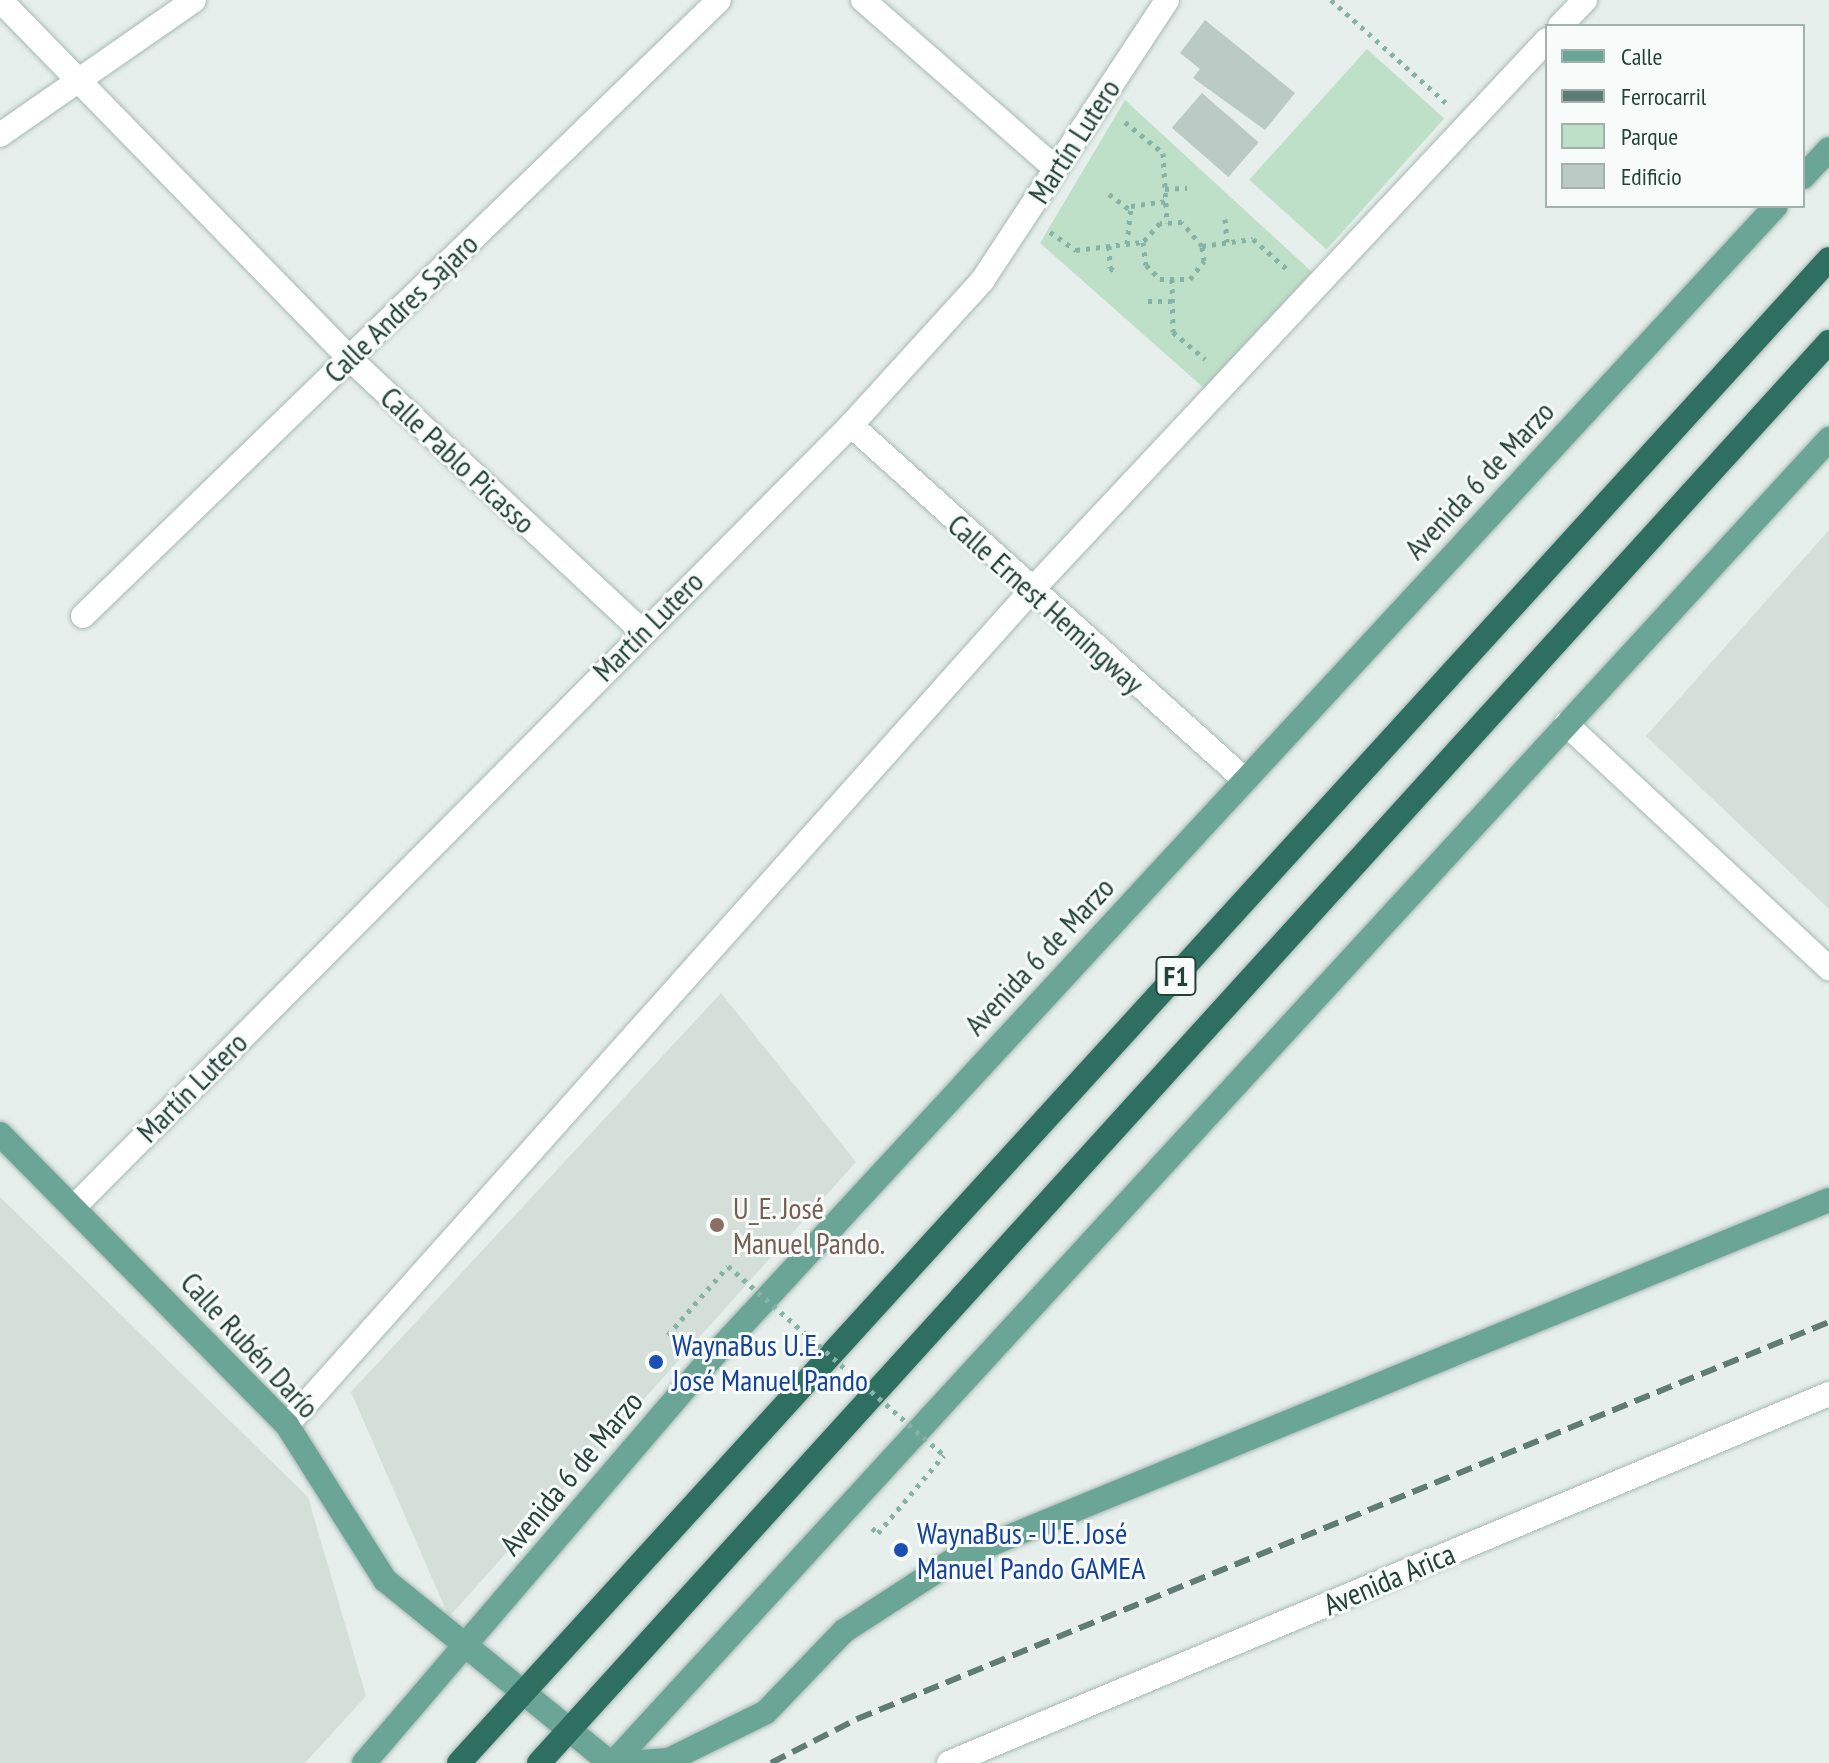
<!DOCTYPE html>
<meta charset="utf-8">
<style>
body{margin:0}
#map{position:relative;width:1829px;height:1763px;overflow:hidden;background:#e6efeb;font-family:"PT Sans Narrow",sans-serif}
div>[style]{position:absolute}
.built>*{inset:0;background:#d4dfda}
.green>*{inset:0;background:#bfe0c8;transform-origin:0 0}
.building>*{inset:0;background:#bbcac4;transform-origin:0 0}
.path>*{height:5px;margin-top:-2.5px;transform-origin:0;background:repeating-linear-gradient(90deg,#86b3a5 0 4px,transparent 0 10px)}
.roads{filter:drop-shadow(0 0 2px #a8b8b2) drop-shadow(0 0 2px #a8b8b2)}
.minor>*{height:24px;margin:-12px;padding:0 12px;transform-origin:12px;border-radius:12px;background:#fff}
.major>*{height:24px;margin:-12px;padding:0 12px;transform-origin:12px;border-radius:12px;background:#6aa596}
.highway>*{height:24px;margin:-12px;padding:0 12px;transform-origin:12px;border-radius:12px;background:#2f6f62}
.rail>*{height:6px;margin-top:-3px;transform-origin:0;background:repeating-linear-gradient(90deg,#5f7d75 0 16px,transparent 0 24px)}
.path-bridge>*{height:5px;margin-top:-2.5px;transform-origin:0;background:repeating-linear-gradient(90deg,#86b3a5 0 4px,transparent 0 10px)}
.dots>*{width:22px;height:22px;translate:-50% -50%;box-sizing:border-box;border:4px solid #f7fbf9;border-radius:50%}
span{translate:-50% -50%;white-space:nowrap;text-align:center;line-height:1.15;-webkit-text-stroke:6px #f7fbf9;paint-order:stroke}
.shield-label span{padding:2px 6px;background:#f7fbf9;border:2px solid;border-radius:6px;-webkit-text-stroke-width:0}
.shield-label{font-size:28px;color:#24423a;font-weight:700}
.street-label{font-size:30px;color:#24423a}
.education-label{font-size:30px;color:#785e54}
.left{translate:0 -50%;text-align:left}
.transit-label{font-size:30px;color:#164399}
.legend{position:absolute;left:1545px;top:24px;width:260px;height:184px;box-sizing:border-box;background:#f7fbf9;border:2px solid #a3b1ad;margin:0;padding:10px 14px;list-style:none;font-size:24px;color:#24423a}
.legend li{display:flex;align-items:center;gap:16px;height:40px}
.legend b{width:40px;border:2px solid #a3b1ad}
</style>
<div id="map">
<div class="built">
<div style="clip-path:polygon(1829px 530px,1829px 909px,1646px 736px)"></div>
<div style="clip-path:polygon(721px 993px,856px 1162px,449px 1617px,351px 1392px)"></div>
<div style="clip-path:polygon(0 1197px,308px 1497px,366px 1696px,305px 1763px,0 1763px)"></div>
</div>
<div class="green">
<div style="left:1367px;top:49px;width:104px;height:176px;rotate:42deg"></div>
<div style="clip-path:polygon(1125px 100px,1312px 272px,1205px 389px,1040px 243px)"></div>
</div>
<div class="building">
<div style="clip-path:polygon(1205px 20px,1295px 93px,1265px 130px,1193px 78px,1200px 69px,1180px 53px)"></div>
<div style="left:1202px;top:93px;width:75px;height:46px;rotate:41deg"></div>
</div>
<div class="path">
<div style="left:1331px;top:0;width:154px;rotate:41.8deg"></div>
<div style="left:1125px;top:122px;width:49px;rotate:39.2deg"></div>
<div style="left:1163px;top:153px;width:70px;rotate:86.7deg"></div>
<div style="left:1165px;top:189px;width:22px;rotate:-3deg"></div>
<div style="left:1109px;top:194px;width:25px;rotate:37deg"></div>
<div style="left:1225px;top:219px;width:23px;rotate:85deg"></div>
<div style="left:1050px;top:232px;width:32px;rotate:35deg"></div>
<div style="left:1076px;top:250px;width:67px;rotate:-6.8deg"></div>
<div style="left:1127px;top:244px;width:38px;rotate:-84deg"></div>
<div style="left:1131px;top:206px;width:35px;rotate:-8deg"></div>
<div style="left:1109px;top:246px;width:22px;rotate:87deg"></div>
<div style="left:1110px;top:268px;width:9px;rotate:32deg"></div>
<div style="left:1202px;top:246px;width:31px;rotate:-130deg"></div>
<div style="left:1182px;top:222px;width:22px;rotate:177deg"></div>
<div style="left:1160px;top:223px;width:25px;rotate:132deg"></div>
<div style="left:1143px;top:242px;width:23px;rotate:83deg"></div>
<div style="left:1146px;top:265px;width:20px;rotate:45deg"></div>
<div style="left:1160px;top:279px;width:30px"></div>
<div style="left:1190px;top:279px;width:23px;rotate:-52deg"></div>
<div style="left:1204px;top:261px;width:15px;rotate:-98deg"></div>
<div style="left:1202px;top:246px;width:51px;rotate:-7.8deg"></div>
<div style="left:1253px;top:239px;width:47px;rotate:41.5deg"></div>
<div style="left:1172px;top:279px;width:53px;rotate:88.9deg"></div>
<div style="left:1173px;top:332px;width:42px;rotate:40.2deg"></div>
<div style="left:1148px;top:301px;width:24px"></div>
<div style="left:682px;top:1347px;width:18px;rotate:-139deg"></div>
<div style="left:668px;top:1335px;width:91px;rotate:-49deg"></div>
<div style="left:872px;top:1528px;width:8px;rotate:40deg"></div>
<div style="left:878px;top:1533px;width:102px;rotate:-49.8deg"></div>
</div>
<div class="roads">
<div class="minor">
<div style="left:0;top:0;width:500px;rotate:45.7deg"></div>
<div style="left:349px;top:358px;width:400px;rotate:43deg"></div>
<div style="left:863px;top:0;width:255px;rotate:41.2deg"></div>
<div style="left:1560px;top:26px;width:36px;rotate:-46deg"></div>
<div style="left:0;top:135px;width:236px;rotate:-34.8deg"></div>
<div style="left:851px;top:425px;width:530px;rotate:42.02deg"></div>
<div style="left:83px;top:616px;width:885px;rotate:-44.08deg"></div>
<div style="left:1566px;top:724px;width:359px;rotate:42.9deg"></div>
<div style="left:74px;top:1207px;width:1102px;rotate:-45.18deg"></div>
<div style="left:851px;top:425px;width:195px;rotate:-47.7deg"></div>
<div style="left:982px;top:281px;width:336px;rotate:-56.6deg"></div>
<div style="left:287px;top:1425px;width:1116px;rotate:-48.27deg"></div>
<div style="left:1030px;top:592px;width:756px;rotate:-46.88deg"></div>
<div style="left:949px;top:1763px;width:954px;rotate:-22.75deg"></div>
</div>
<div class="major">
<div style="left:1803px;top:177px;width:38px;rotate:-47deg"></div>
<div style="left:0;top:1134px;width:409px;rotate:45.4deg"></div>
<div style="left:287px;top:1425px;width:183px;rotate:57.7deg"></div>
<div style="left:385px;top:1580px;width:290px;rotate:39.1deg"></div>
<div style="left:364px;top:1763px;width:523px;rotate:-49.42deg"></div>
<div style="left:704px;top:1366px;width:1579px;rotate:-47.26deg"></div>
<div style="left:613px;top:1763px;width:1798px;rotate:-47.43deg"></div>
<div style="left:628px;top:1763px;width:41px;rotate:-4.2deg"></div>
<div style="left:669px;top:1760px;width:108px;rotate:-26.3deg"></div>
<div style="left:766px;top:1712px;width:112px;rotate:-46.1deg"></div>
<div style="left:844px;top:1631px;width:132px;rotate:-33deg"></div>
<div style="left:955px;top:1559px;width:945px;rotate:-22.33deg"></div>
</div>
<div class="highway">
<div style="left:459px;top:1763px;width:2034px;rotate:-47.67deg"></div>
<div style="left:539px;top:1763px;width:1919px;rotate:-47.77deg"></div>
</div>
</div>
<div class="rail">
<div style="left:771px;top:1763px;width:97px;rotate:-27.1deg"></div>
<div style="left:857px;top:1719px;width:1050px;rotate:-22.22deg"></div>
</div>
<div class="path-bridge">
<div style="left:728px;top:1266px;width:287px;rotate:41.2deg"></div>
</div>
<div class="dots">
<div style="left:717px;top:1225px;background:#8d6e63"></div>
<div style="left:656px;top:1362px;background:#1a4fb4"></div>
<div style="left:901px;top:1550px;background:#1a4fb4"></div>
</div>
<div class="shield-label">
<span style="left:1176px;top:976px">F1</span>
</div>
<div class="street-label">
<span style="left:1074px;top:141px;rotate:-57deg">Martín Lutero</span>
<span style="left:401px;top:308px;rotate:-44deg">Calle Andres Sajaro</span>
<span style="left:458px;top:460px;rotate:43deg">Calle Pablo Picasso</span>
<span style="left:1479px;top:480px;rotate:-47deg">Avenida 6 de Marzo</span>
<span style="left:1046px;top:604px;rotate:42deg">Calle Ernest Hemingway</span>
<span style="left:648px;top:626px;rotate:-45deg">Martín Lutero</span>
<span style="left:1039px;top:956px;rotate:-47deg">Avenida 6 de Marzo</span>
<span style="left:192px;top:1087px;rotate:-45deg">Martín Lutero</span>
<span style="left:250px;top:1345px;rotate:47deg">Calle Rubén Darío</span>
<span style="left:571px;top:1473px;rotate:-50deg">Avenida 6 de Marzo</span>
<span style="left:1389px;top:1579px;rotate:-23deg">Avenida Arica</span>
</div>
<div class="education-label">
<span class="left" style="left:733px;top:1225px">U_E. José<br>Manuel Pando.</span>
</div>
<div class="transit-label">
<span class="left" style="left:672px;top:1362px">WaynaBus U.E.<br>José Manuel Pando</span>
<span class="left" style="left:917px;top:1550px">WaynaBus - U.E. José<br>Manuel Pando GAMEA</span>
</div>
<ul class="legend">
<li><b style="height:10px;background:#6aa596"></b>Calle</li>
<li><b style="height:10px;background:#5f7d75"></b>Ferrocarril</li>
<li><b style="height:22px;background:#bfe0c8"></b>Parque</li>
<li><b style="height:22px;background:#bbcac4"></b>Edificio</li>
</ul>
</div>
